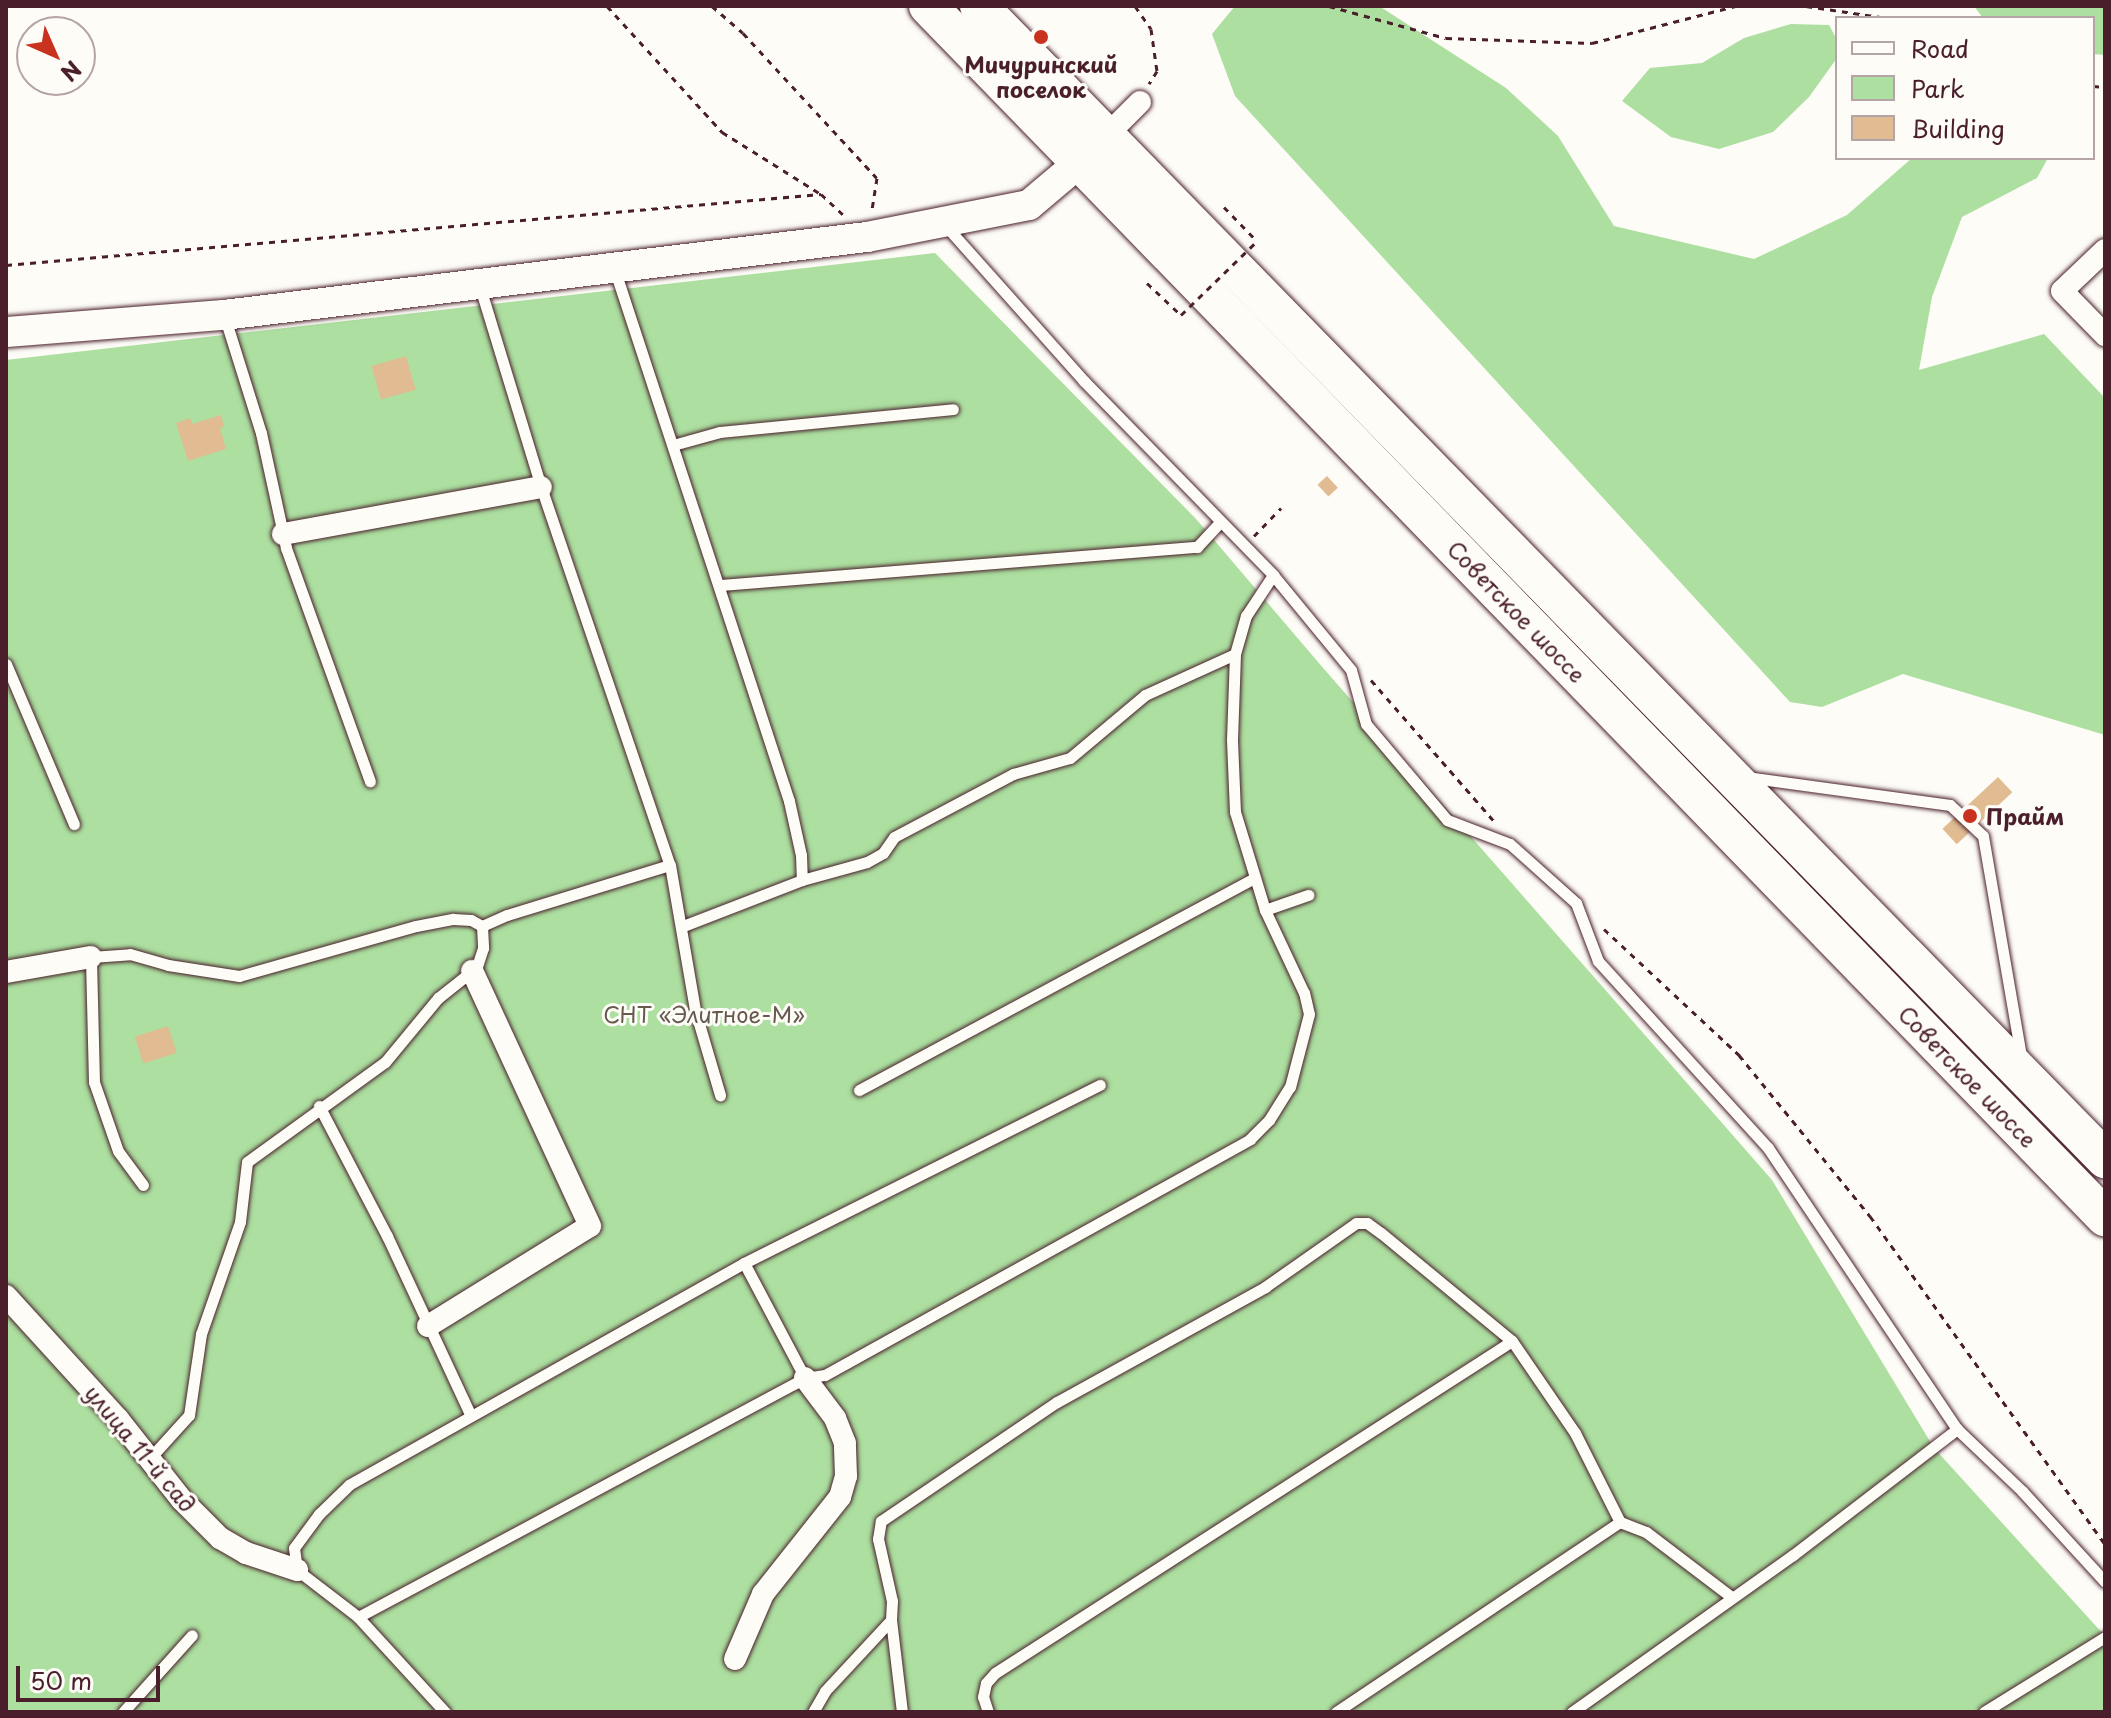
<!DOCTYPE html>
<meta charset="utf-8">
<style>
body{margin:0}
#map{position:relative;width:2111px;height:1718px;overflow:hidden;background:#fdfcf7;font-family:"Playpen Sans",sans-serif}
div>[style]{position:absolute}
.green>*{inset:0;background:#acdfa0}
.building>*{inset:0;background:#e1bc92;transform-origin:0 0}
.path>*{height:3px;margin-top:-1.5px;transform-origin:0;background:repeating-linear-gradient(90deg,#4a1f2b 0 6px,transparent 0 12px)}
.roads{filter:drop-shadow(0 0 2px #4a1f2b) drop-shadow(0 0 2px #4a1f2b)}
.lane>*{height:11px;margin:-5.5px;padding:0 5.5px;transform-origin:5.5px;border-radius:5.5px;background:#fdfcf7}
.street>*{height:22px;margin:-11px;padding:0 11px;transform-origin:11px;border-radius:11px;background:#fdfcf7}
.secondary>*{height:30px;margin:-15px;padding:0 15px;transform-origin:15px;border-radius:15px;background:#fdfcf7}
.highway>*{height:38px;margin:-19px;padding:0 19px;transform-origin:19px;border-radius:19px;background:#fdfcf7}
.path-bridge>*{height:3px;margin-top:-1.5px;transform-origin:0;background:repeating-linear-gradient(90deg,#4a1f2b 0 6px,transparent 0 12px)}
.dots>*{width:22px;height:22px;translate:-50% -50%;box-sizing:border-box;border:4px solid #fdfcf7;border-radius:50%}
span{translate:-50% -50%;white-space:nowrap;text-align:center;line-height:1.15;-webkit-text-stroke:6px #fdfcf7;paint-order:stroke}
.poi-label{font-size:22px;color:#4a1f2b;font-weight:700}
.left{translate:0 -50%;text-align:left}
.street-label{font-size:22px;color:#4a1f2b}
.park-label{font-size:22px;color:#67594e}
.frame{position:absolute;inset:0;border:8px solid #4a1f2b;pointer-events:none}
.legend{position:absolute;left:1835px;top:16px;width:260px;height:144px;box-sizing:border-box;background:#fdfcf7;border:2px solid #b5a4a5;margin:0;padding:10px 14px;list-style:none;font-size:24px;color:#4a1f2b}
.legend li{display:flex;align-items:center;gap:16px;height:40px}
.legend b{width:40px;border:2px solid #b5a4a5}
.north{position:absolute;left:16px;top:16px;width:80px;height:80px;box-sizing:border-box;background:#fdfcf7;border:2px solid #b5a4a5;border-radius:50%;rotate:135deg;font-size:22px;font-weight:700;line-height:32px;text-align:center;color:#4a1f2b}
.north::after{content:'';display:block;margin:auto;width:28px;height:36px;background:#c8321e;clip-path:polygon(50% 0,100% 100%,50% 72%,0 100%)}
.scale{position:absolute;left:16px;top:1666px;width:144px;height:36px;box-sizing:border-box;border:4px solid #4a1f2b;border-top:0;padding-left:10px;font-size:24px;line-height:28px;white-space:nowrap;color:#4a1f2b;-webkit-text-stroke:6px #fdfcf7;paint-order:stroke}
</style>
<div id="map">
<div class="green">
<div style="clip-path:polygon(1235px 6px,1379px 6px,1506px 88px,1558px 136px,1614px 226px,1754px 259px,1847px 215px,1912px 158px,2048px 158px,2037px 178px,1962px 217px,1932px 297px,1919px 370px,2044px 334px,2105px 398px,2105px 735px,1903px 674px,1822px 707px,1790px 702px,1235px 96px,1212px 34px)"></div>
<div style="clip-path:polygon(1974px 6px,2105px 6px,2105px 55px,2093px 54px,2093px 18px,1983px 18px)"></div>
<div style="clip-path:polygon(1791px 24px,1829px 25px,1837px 40px,1837px 58px,1809px 97px,1773px 132px,1719px 149px,1671px 137px,1622px 101px,1650px 68px,1702px 63px,1744px 38px)"></div>
<div style="clip-path:polygon(935px 253px,1197px 520px,1324px 669px,1772px 1180px,1934px 1448px,2105px 1636px,2105px 1712px,6px 1712px,6px 360px)"></div>
</div>
<div class="building">
<div style="left:406px;top:356px;width:35px;height:36px;rotate:74deg"></div>
<div style="clip-path:polygon(221px 415px,224px 427px,220px 428px,226px 449px,188px 461px,176px 423px,190px 418px,192px 424px)"></div>
<div style="left:1327px;top:476px;width:16px;height:13px;rotate:47deg"></div>
<div style="left:1998px;top:777px;width:21px;height:76px;rotate:47deg"></div>
<div style="left:168px;top:1026px;width:28px;height:35px;rotate:72deg"></div>
</div>
<div class="path">
<div style="left:607px;top:6px;width:171px;rotate:47.6deg"></div>
<div style="left:722px;top:132px;width:117px;rotate:32.1deg"></div>
<div style="left:821px;top:194px;width:33px;rotate:43deg"></div>
<div style="left:712px;top:6px;width:41px;rotate:41.1deg"></div>
<div style="left:743px;top:33px;width:197px;rotate:47.3deg"></div>
<div style="left:877px;top:178px;width:32px;rotate:99deg"></div>
<div style="left:1135px;top:6px;width:28px;rotate:55deg"></div>
<div style="left:1151px;top:29px;width:42px;rotate:81.9deg"></div>
<div style="left:1157px;top:71px;width:15px;rotate:122deg"></div>
<div style="left:1329px;top:6px;width:121px;rotate:15.3deg"></div>
<div style="left:1446px;top:38px;width:146px;rotate:2deg"></div>
<div style="left:1592px;top:43px;width:148px;rotate:-14.5deg"></div>
<div style="left:1806px;top:6px;width:82px;rotate:8.4deg"></div>
<div style="left:2093px;top:86px;width:12px;rotate:5deg"></div>
<div style="left:1224px;top:207px;width:47px;rotate:45.9deg"></div>
<div style="left:6px;top:265px;width:818px;rotate:-4.98deg"></div>
<div style="left:1147px;top:283px;width:47px;rotate:43.3deg"></div>
<div style="left:1254px;top:536px;width:39px;rotate:-46deg"></div>
<div style="left:1371px;top:680px;width:187px;rotate:48.9deg"></div>
<div style="left:1604px;top:929px;width:185px;rotate:43deg"></div>
<div style="left:1739px;top:1055px;width:208px;rotate:50.9deg"></div>
<div style="left:1870px;top:1216px;width:403px;rotate:54.4deg"></div>
</div>
<div class="roads">
<div class="lane">
<div style="left:945px;top:225px;width:209px;rotate:48.3deg"></div>
<div style="left:1084px;top:381px;width:271px;rotate:45.7deg"></div>
<div style="left:1273px;top:575px;width:123px;rotate:50.6deg"></div>
<div style="left:1351px;top:670px;width:56px;rotate:74.5deg"></div>
<div style="left:1366px;top:724px;width:126px;rotate:49.8deg"></div>
<div style="left:1447px;top:820px;width:67px;rotate:20.9deg"></div>
<div style="left:1510px;top:844px;width:89px;rotate:41.8deg"></div>
<div style="left:1576px;top:903px;width:62px;rotate:69.2deg"></div>
<div style="left:1598px;top:961px;width:253px;rotate:47.7deg"></div>
<div style="left:1768px;top:1148px;width:339px;rotate:56.1deg"></div>
<div style="left:1957px;top:1429px;width:90px;rotate:43.6deg"></div>
<div style="left:2022px;top:1491px;width:123px;rotate:47.6deg"></div>
<div style="left:614px;top:268px;width:561px;rotate:71.82deg"></div>
<div style="left:789px;top:801px;width:55px;rotate:77.5deg"></div>
<div style="left:801px;top:855px;width:25px;rotate:88deg"></div>
<div style="left:479px;top:284px;width:212px;rotate:73deg"></div>
<div style="left:541px;top:487px;width:399px;rotate:71.2deg"></div>
<div style="left:670px;top:865px;width:147px;rotate:80.2deg"></div>
<div style="left:695px;top:1010px;width:89px;rotate:73.6deg"></div>
<div style="left:224px;top:315px;width:124px;rotate:72.6deg"></div>
<div style="left:261px;top:433px;width:118px;rotate:77.7deg"></div>
<div style="left:286px;top:548px;width:248px;rotate:70.2deg"></div>
<div style="left:673px;top:445px;width:49px;rotate:-15.5deg"></div>
<div style="left:720px;top:432px;width:234px;rotate:-5.6deg"></div>
<div style="left:720px;top:585px;width:479px;rotate:-4.6deg"></div>
<div style="left:1197px;top:547px;width:34px;rotate:-47deg"></div>
<div style="left:6px;top:664px;width:174px;rotate:67deg"></div>
<div style="left:1746px;top:777px;width:206px;rotate:7.8deg"></div>
<div style="left:1950px;top:805px;width:45px;rotate:43.2deg"></div>
<div style="left:1983px;top:836px;width:223px;rotate:80.2deg"></div>
<div style="left:1265px;top:910px;width:46px;rotate:-19.2deg"></div>
<div style="left:482px;top:926px;width:27px;rotate:-24deg"></div>
<div style="left:507px;top:915px;width:170px;rotate:-17.1deg"></div>
<div style="left:683px;top:926px;width:128px;rotate:-21.1deg"></div>
<div style="left:802px;top:880px;width:67px;rotate:-15.5deg"></div>
<div style="left:867px;top:862px;width:18px;rotate:-29deg"></div>
<div style="left:883px;top:853px;width:19px;rotate:-55deg"></div>
<div style="left:894px;top:837px;width:135px;rotate:-27.9deg"></div>
<div style="left:1013px;top:774px;width:59px;rotate:-15.7deg"></div>
<div style="left:1070px;top:758px;width:98px;rotate:-40deg"></div>
<div style="left:1145px;top:695px;width:99px;rotate:-24.5deg"></div>
<div style="left:1235px;top:654px;width:40px;rotate:-74deg"></div>
<div style="left:1246px;top:616px;width:49px;rotate:-56.6deg"></div>
<div style="left:859px;top:1090px;width:449px;rotate:-28.2deg"></div>
<div style="left:319px;top:1106px;width:147px;rotate:62.4deg"></div>
<div style="left:387px;top:1236px;width:196px;rotate:65deg"></div>
<div style="left:143px;top:1185px;width:42px;rotate:-126.3deg"></div>
<div style="left:118px;top:1151px;width:73px;rotate:-109.2deg"></div>
<div style="left:94px;top:1082px;width:125px;rotate:-91.4deg"></div>
<div style="left:91px;top:957px;width:39px;rotate:-4deg"></div>
<div style="left:130px;top:954px;width:40px;rotate:16deg"></div>
<div style="left:168px;top:965px;width:72px;rotate:8.8deg"></div>
<div style="left:239px;top:976px;width:184px;rotate:-15.8deg"></div>
<div style="left:416px;top:926px;width:38px;rotate:-11deg"></div>
<div style="left:453px;top:919px;width:18px;rotate:3deg"></div>
<div style="left:471px;top:920px;width:13px;rotate:29deg"></div>
<div style="left:482px;top:926px;width:22px;rotate:87deg"></div>
<div style="left:483px;top:948px;width:20px;rotate:108deg"></div>
<div style="left:477px;top:967px;width:50px;rotate:141.5deg"></div>
<div style="left:438px;top:998px;width:83px;rotate:129.6deg"></div>
<div style="left:385px;top:1062px;width:170px;rotate:144.1deg"></div>
<div style="left:247px;top:1162px;width:60px;rotate:96.7deg"></div>
<div style="left:240px;top:1222px;width:119px;rotate:109.2deg"></div>
<div style="left:201px;top:1334px;width:82px;rotate:98.4deg"></div>
<div style="left:189px;top:1415px;width:57px;rotate:132.1deg"></div>
<div style="left:744px;top:1263px;width:398px;rotate:-26.6deg"></div>
<div style="left:805px;top:1378px;width:130px;rotate:-117.9deg"></div>
<div style="left:744px;top:1263px;width:453px;rotate:150.7deg"></div>
<div style="left:349px;top:1485px;width:42px;rotate:136deg"></div>
<div style="left:319px;top:1514px;width:42px;rotate:126.3deg"></div>
<div style="left:294px;top:1548px;width:22px;rotate:82deg"></div>
<div style="left:297px;top:1570px;width:77px;rotate:37.6deg"></div>
<div style="left:358px;top:1617px;width:507px;rotate:-28.13deg"></div>
<div style="left:805px;top:1378px;width:20px;rotate:-9deg"></div>
<div style="left:825px;top:1375px;width:486px;rotate:-29deg"></div>
<div style="left:1250px;top:1139px;width:27px;rotate:-45deg"></div>
<div style="left:1269px;top:1120px;width:39px;rotate:-58deg"></div>
<div style="left:1290px;top:1087px;width:75px;rotate:-75.4deg"></div>
<div style="left:1309px;top:1014px;width:22px;rotate:-103deg"></div>
<div style="left:1304px;top:993px;width:92px;rotate:-115.2deg"></div>
<div style="left:1265px;top:910px;width:102px;rotate:-107deg"></div>
<div style="left:1235px;top:812px;width:72px;rotate:-92.4deg"></div>
<div style="left:1232px;top:740px;width:86px;rotate:-88deg"></div>
<div style="left:358px;top:1617px;width:129px;rotate:47.5deg"></div>
<div style="left:123px;top:1712px;width:103px;rotate:-48.1deg"></div>
<div style="left:813px;top:1712px;width:24px;rotate:-60deg"></div>
<div style="left:825px;top:1691px;width:97px;rotate:-47.1deg"></div>
<div style="left:902px;top:1712px;width:93px;rotate:-96.8deg"></div>
<div style="left:891px;top:1620px;width:19px;rotate:-87deg"></div>
<div style="left:892px;top:1601px;width:64px;rotate:-102.7deg"></div>
<div style="left:878px;top:1539px;width:18px;rotate:-81deg"></div>
<div style="left:881px;top:1521px;width:212px;rotate:-34.1deg"></div>
<div style="left:1057px;top:1402px;width:238px;rotate:-28.9deg"></div>
<div style="left:1265px;top:1287px;width:111px;rotate:-35.1deg"></div>
<div style="left:1356px;top:1223px;width:11px"></div>
<div style="left:1367px;top:1223px;width:17px;rotate:36deg"></div>
<div style="left:1381px;top:1233px;width:170px;rotate:39.5deg"></div>
<div style="left:1512px;top:1341px;width:112px;rotate:55.6deg"></div>
<div style="left:1575px;top:1433px;width:100px;rotate:63.2deg"></div>
<div style="left:988px;top:1712px;width:16px;rotate:-108deg"></div>
<div style="left:983px;top:1697px;width:14px;rotate:-78deg"></div>
<div style="left:986px;top:1683px;width:13px;rotate:-48deg"></div>
<div style="left:995px;top:1673px;width:614px;rotate:-32.71deg"></div>
<div style="left:1336px;top:1712px;width:342px;rotate:-33.8deg"></div>
<div style="left:1620px;top:1522px;width:28px;rotate:21deg"></div>
<div style="left:1646px;top:1532px;width:106px;rotate:37.3deg"></div>
<div style="left:1572px;top:1712px;width:271px;rotate:-35.4deg"></div>
<div style="left:1793px;top:1555px;width:207px;rotate:-37.5deg"></div>
<div style="left:1984px;top:1712px;width:142px;rotate:-31.8deg"></div>
</div>
<div class="street">
<div style="left:1106px;top:136px;width:48px;rotate:-45deg"></div>
<div style="left:2105px;top:250px;width:59px;rotate:136.4deg"></div>
<div style="left:2062px;top:291px;width:62px;rotate:45.7deg"></div>
<div style="left:283px;top:534px;width:262px;rotate:-10.3deg"></div>
<div style="left:6px;top:972px;width:86px;rotate:-10deg"></div>
<div style="left:6px;top:1296px;width:166px;rotate:47.7deg"></div>
<div style="left:118px;top:1419px;width:103px;rotate:51.7deg"></div>
<div style="left:182px;top:1500px;width:54px;rotate:45deg"></div>
<div style="left:220px;top:1538px;width:30px;rotate:30deg"></div>
<div style="left:246px;top:1553px;width:54px;rotate:18.4deg"></div>
<div style="left:428px;top:1326px;width:190px;rotate:-31.7deg"></div>
<div style="left:590px;top:1226px;width:281px;rotate:-114.8deg"></div>
<div style="left:735px;top:1659px;width:71px;rotate:-66.7deg"></div>
<div style="left:763px;top:1594px;width:124px;rotate:-51.6deg"></div>
<div style="left:840px;top:1497px;width:22px;rotate:-74deg"></div>
<div style="left:846px;top:1476px;width:33px;rotate:-92deg"></div>
<div style="left:845px;top:1443px;width:27px;rotate:-112deg"></div>
<div style="left:835px;top:1418px;width:50px;rotate:-126.9deg"></div>
</div>
<div class="secondary">
<div style="left:6px;top:332px;width:219px;rotate:-4.5deg"></div>
<div style="left:224px;top:315px;width:648px;rotate:-6.92deg"></div>
<div style="left:867px;top:237px;width:165px;rotate:-11.2deg"></div>
<div style="left:1029px;top:205px;width:67px;rotate:-40.1deg"></div>
</div>
<div class="highway">
<div style="left:928px;top:6px;width:1689px;rotate:45.82deg"></div>
<div style="left:979px;top:6px;width:1612px;rotate:45.68deg"></div>
</div>
</div>
<div class="path-bridge">
<div style="left:1181px;top:315px;width:106px;rotate:-44.2deg"></div>
</div>
<div class="dots">
<div style="left:1041px;top:37px;background:#c8321e"></div>
<div style="left:1970px;top:816px;background:#c8321e"></div>
</div>
<div class="poi-label">
<span style="left:1041px;top:76px">Мичуринский<br>поселок</span>
<span class="left" style="left:1986px;top:816px">Прайм</span>
</div>
<div class="street-label">
<span style="left:1517px;top:611px;rotate:46deg">Советское шоссе</span>
<span style="left:1968px;top:1076px;rotate:46deg">Советское шоссе</span>
<span style="left:141px;top:1448px;rotate:50deg">улица 11-й сад</span>
</div>
<div class="park-label">
<span style="left:704px;top:1014px">СНТ «Элитное-М»</span>
</div>
<div class="frame"></div>
<ul class="legend">
<li><b style="height:10px;background:#fdfcf7"></b>Road</li>
<li><b style="height:22px;background:#acdfa0"></b>Park</li>
<li><b style="height:22px;background:#e1bc92"></b>Building</li>
</ul>
<div class="north">N</div>
<div class="scale">50 m</div>
</div>
